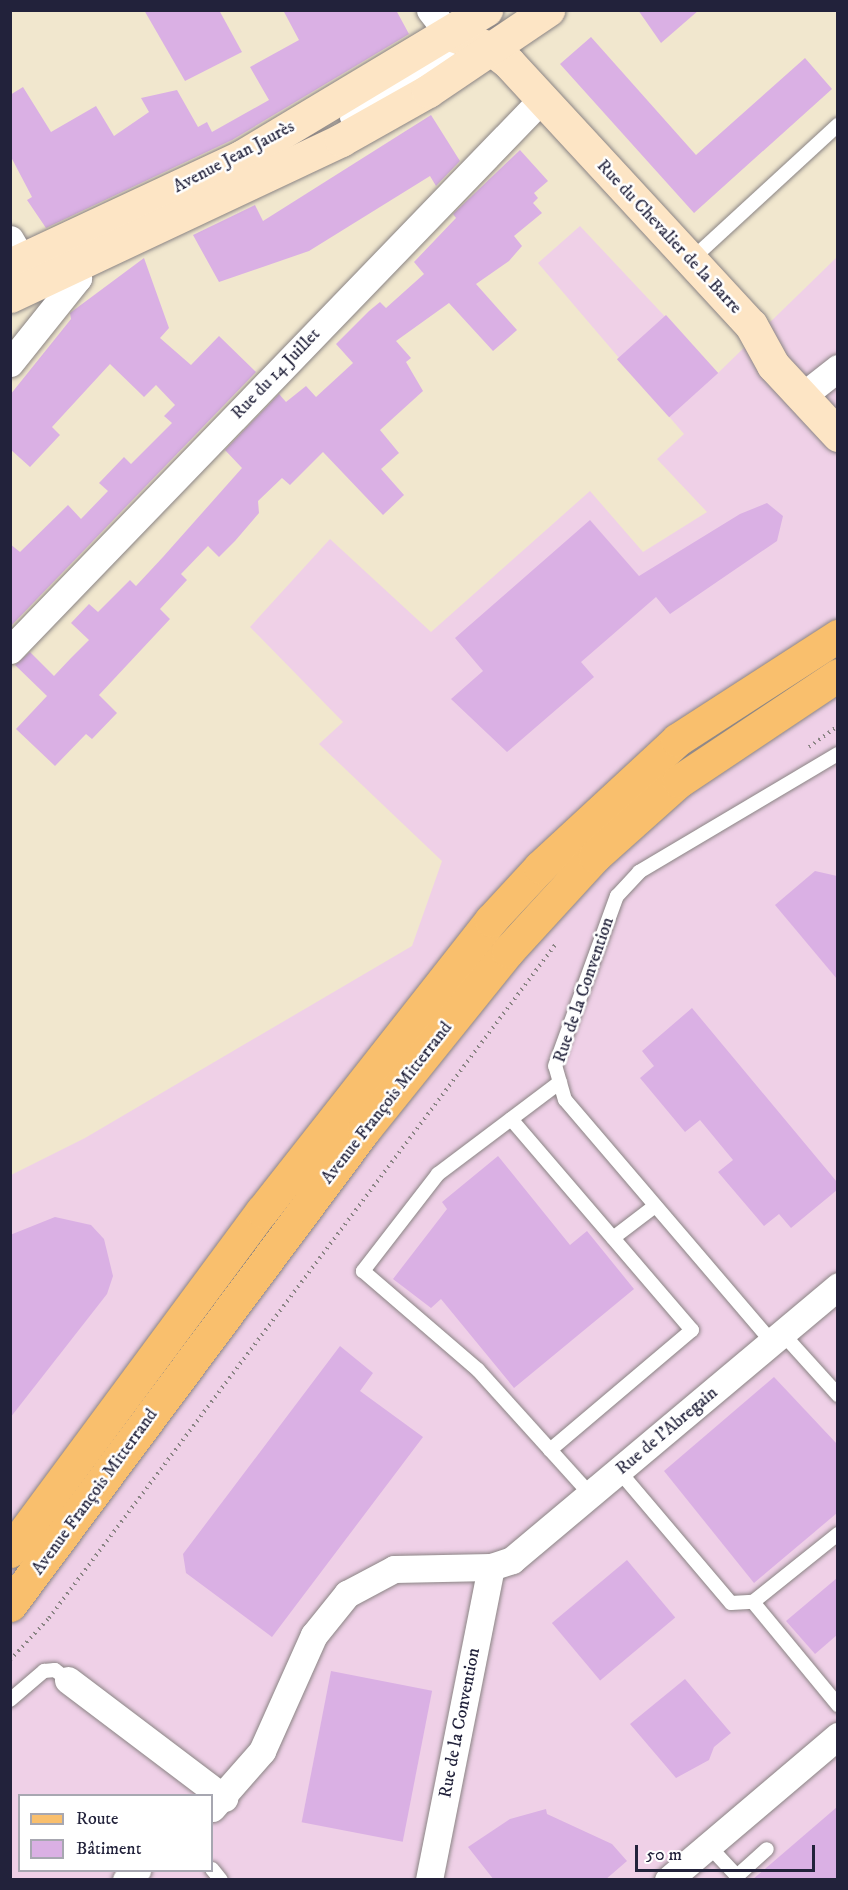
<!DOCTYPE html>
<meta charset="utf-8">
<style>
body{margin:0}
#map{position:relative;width:848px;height:1890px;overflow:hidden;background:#f1e7ce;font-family:"IM FELL DW Pica",serif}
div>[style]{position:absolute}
.built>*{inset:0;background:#efd0e7}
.building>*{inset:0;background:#dab0e4;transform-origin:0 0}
.path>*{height:4px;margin-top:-2px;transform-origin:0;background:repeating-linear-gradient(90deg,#8a8484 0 1.5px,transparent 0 6px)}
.roads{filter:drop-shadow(0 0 2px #8a8484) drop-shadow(0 0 2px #8a8484)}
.lane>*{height:14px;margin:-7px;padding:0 7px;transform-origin:7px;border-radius:7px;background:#fff}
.street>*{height:27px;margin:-13.5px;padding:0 13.5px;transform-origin:13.5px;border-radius:13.5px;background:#fff}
.secondary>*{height:33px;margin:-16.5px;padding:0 16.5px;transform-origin:16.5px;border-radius:16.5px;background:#fde5c5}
.primary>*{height:33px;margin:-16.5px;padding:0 16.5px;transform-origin:16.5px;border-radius:16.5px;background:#f9bf6d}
span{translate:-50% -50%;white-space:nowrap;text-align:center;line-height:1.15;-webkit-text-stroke:5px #fff;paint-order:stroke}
.street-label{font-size:18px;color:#22223b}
.frame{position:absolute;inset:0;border:12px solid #22223b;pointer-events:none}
.legend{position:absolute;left:18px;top:1794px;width:195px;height:78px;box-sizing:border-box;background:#fff;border:2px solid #a7a7b1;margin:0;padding:8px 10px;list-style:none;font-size:18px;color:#22223b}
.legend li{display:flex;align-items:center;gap:12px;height:30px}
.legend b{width:30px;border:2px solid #a7a7b1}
.scale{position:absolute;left:635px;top:1845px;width:180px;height:27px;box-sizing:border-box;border:3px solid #22223b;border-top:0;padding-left:8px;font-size:18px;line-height:21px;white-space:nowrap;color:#22223b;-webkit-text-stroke:4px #fff;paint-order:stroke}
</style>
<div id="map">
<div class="built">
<div style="clip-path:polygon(evenodd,580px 226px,718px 373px,837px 257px,837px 1879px,11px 1880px,11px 1175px,85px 1138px,412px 946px,442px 861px,319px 744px,343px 722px,250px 627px,330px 539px,431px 632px,590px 491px,643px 552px,707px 512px,657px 459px,684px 434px,538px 263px,580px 226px,20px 1796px,212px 1796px,212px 1870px,20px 1870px,20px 1796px)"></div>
</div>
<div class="building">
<div style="clip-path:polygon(144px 10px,219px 10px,242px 52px,185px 81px)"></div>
<div style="clip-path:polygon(283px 10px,396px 10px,409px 34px,232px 140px,46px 228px,27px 200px,32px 197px,10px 155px,10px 95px,23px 87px,51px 132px,96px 106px,114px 136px,149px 112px,141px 98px,177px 90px,198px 127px,207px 122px,212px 132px,269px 100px,250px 67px,299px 40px)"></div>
<div style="clip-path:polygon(638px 10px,699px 10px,661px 43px)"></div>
<div style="clip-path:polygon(591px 37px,696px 155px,805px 58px,832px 89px,694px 213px,560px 64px)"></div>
<div style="clip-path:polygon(431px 115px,460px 161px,436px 186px,430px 176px,309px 251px,219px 282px,193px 235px,255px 205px,263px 221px)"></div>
<div style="clip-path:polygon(520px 150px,548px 181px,534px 193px,538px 198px,533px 203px,542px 213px,514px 236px,522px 246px,509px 261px,476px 284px,517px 330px,493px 351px,449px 303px,396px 341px,411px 358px,406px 362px,423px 391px,380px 430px,399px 453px,381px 469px,404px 495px,383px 515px,323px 452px,290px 485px,282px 478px,258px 501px,259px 513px,235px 541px,219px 557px,208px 546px,181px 574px,187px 580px,160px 609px,170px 619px,99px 695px,117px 713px,92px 739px,86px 734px,55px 766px,16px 729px,47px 696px,15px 665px,30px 652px,54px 676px,71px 658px,89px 640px,71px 623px,89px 604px,98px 612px,130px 580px,136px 586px,163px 557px,242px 468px,225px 450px,279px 394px,286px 402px,306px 386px,316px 397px,353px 363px,336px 344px,369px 311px,380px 302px,386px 308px,424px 274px,414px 262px,456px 218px,453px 214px)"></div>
<div style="clip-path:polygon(144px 258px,169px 328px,160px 338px,191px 365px,219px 336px,256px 372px,10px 627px,10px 544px,20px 552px,68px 505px,81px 519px,108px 491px,99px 483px,124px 457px,131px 464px,172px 423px,164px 416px,175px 405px,156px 385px,144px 397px,110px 364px,52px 427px,60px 435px,30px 467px,10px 449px,10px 395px,71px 319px,70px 313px)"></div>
<div style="left:666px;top:315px;width:78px;height:66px;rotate:48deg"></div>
<div style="clip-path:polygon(767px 503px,783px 516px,777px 541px,670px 614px,656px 597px,581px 662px,594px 677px,507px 752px,451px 699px,483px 671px,455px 638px,590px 520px,639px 576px,740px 514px)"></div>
<div style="clip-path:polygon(815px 871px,837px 876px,837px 979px,775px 905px)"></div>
<div style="clip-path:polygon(692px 1008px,837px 1182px,837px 1190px,791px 1228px,779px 1214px,764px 1226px,718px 1172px,733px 1160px,700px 1120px,685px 1132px,640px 1078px,654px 1066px,642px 1051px)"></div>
<div style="clip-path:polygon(498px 1156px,570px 1245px,587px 1231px,634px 1289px,514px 1388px,441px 1299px,431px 1308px,393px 1279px,447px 1209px,442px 1202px)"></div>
<div style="clip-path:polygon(55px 1217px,91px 1225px,104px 1239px,113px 1276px,107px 1294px,10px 1418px,10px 1235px)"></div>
<div style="clip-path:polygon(340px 1346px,373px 1373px,360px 1391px,423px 1437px,272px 1637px,186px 1573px,183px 1554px)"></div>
<div style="clip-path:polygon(774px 1377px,837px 1444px,837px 1513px,754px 1583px,664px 1471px)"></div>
<div style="left:627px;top:1560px;width:75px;height:98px;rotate:50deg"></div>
<div style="clip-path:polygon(837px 1578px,837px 1635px,815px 1654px,786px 1621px)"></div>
<div style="left:331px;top:1671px;width:103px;height:154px;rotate:11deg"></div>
<div style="clip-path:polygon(685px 1679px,731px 1733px,714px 1747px,709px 1760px,676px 1778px,630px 1724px)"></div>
<div style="clip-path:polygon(837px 1807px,837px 1880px,752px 1880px)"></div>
<div style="clip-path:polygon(546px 1809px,547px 1814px,612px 1844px,627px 1861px,605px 1880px,494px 1880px,468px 1847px,510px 1819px)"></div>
</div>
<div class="path">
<div style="left:809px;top:747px;width:36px;rotate:-36deg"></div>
<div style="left:10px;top:1660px;width:57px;rotate:-47.1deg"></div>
<div style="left:49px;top:1618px;width:842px;rotate:-53.06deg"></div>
</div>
<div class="roads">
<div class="lane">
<div style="left:347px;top:118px;width:119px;rotate:-30.2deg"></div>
<div style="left:691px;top:260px;width:200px;rotate:-42.6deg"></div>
<div style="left:560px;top:1082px;width:153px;rotate:143deg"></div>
<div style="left:438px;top:1174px;width:123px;rotate:127.7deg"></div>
<div style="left:363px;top:1271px;width:152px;rotate:40.7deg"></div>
<div style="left:478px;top:1370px;width:169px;rotate:47.9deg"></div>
<div style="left:511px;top:1119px;width:278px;rotate:49.4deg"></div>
<div style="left:692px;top:1330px;width:186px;rotate:139.8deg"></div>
<div style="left:613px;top:1238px;width:53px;rotate:-37.3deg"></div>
<div style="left:782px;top:1333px;width:84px;rotate:47.9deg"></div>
<div style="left:772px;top:1342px;width:318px;rotate:-130.5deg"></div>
<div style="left:565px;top:1100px;width:35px;rotate:-106deg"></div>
<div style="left:555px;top:1066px;width:181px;rotate:-70deg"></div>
<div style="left:617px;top:896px;width:33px;rotate:-47deg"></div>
<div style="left:639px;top:872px;width:231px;rotate:-30.7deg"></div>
<div style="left:619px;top:1471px;width:173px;rotate:49.7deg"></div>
<div style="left:731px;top:1603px;width:22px;rotate:-3deg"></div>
<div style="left:753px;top:1602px;width:109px;rotate:-38.7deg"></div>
<div style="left:753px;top:1602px;width:134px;rotate:50.5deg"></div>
<div style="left:10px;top:1700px;width:45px;rotate:-40.5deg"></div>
<div style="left:44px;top:1671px;width:11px;rotate:-5deg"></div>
<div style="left:55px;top:1670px;width:16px;rotate:38deg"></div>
<div style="left:708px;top:1845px;width:42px;rotate:46.9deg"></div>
<div style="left:737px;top:1876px;width:40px;rotate:-42deg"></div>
<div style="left:212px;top:1869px;width:14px;rotate:51deg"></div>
</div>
<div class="street">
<div style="left:430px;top:10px;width:31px;rotate:52deg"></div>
<div style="left:10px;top:239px;width:24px;rotate:60deg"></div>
<div style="left:10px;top:363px;width:109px;rotate:-51.3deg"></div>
<div style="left:78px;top:278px;width:12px;rotate:-99deg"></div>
<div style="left:801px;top:397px;width:47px;rotate:-38.1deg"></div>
<div style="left:10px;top:650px;width:766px;rotate:-46.01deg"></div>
<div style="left:68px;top:1680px;width:196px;rotate:37.1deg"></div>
<div style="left:212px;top:1808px;width:76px;rotate:-48.7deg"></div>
<div style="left:262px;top:1751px;width:127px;rotate:-65.9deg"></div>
<div style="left:314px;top:1635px;width:53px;rotate:-51.2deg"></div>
<div style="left:347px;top:1594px;width:53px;rotate:-28deg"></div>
<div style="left:394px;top:1569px;width:97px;rotate:-1.2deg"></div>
<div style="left:491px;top:1567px;width:22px;rotate:-18deg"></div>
<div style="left:512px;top:1560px;width:426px;rotate:-40deg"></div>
<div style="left:126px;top:1880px;width:15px;rotate:-42deg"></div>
<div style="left:429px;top:1880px;width:319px;rotate:-78.8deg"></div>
<div style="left:668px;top:1880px;width:223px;rotate:-40.3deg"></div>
</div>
<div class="secondary">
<div style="left:449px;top:34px;width:43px;rotate:18.9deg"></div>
<div style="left:490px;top:48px;width:24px;rotate:38deg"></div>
<div style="left:509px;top:63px;width:357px;rotate:47.3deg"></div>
<div style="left:751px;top:325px;width:46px;rotate:61.2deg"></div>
<div style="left:773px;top:365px;width:96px;rotate:47.1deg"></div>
<div style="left:10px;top:265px;width:255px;rotate:-25.1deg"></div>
<div style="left:241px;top:157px;width:286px;rotate:-31deg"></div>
<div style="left:10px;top:296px;width:366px;rotate:-25.2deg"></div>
<div style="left:341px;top:140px;width:100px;rotate:-29.4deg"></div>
<div style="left:428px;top:91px;width:145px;rotate:-34deg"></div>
</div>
<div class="primary">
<div style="left:10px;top:1551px;width:423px;rotate:-53.5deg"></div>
<div style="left:262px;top:1211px;width:370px;rotate:-51.8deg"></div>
<div style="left:491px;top:920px;width:72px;rotate:-47.2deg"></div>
<div style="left:540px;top:867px;width:187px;rotate:-42.8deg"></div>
<div style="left:677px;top:740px;width:192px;rotate:-32.9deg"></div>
<div style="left:10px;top:1605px;width:592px;rotate:-53.3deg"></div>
<div style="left:364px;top:1130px;width:230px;rotate:-51.2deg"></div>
<div style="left:508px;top:951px;width:129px;rotate:-47.5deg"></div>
<div style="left:595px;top:856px;width:113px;rotate:-41.8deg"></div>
<div style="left:679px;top:781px;width:191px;rotate:-33.7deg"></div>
</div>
</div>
<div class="street-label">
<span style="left:234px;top:157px;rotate:-28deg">Avenue Jean Jaurès</span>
<span style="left:669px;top:237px;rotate:47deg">Rue du Chevalier de la Barre</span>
<span style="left:276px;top:374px;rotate:-46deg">Rue du 14 Juillet</span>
<span style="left:584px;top:990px;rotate:-71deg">Rue de la Convention</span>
<span style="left:387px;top:1103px;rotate:-52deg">Avenue François Mitterrand</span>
<span style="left:667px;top:1431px;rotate:-40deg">Rue de l'Abregain</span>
<span style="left:95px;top:1492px;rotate:-54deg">Avenue François Mitterrand</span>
<span style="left:460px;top:1723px;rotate:-79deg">Rue de la Convention</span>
</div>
<div class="frame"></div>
<ul class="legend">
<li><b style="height:8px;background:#f9bf6d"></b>Route</li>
<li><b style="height:16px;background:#dab0e4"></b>Bâtiment</li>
</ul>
<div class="scale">50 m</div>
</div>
